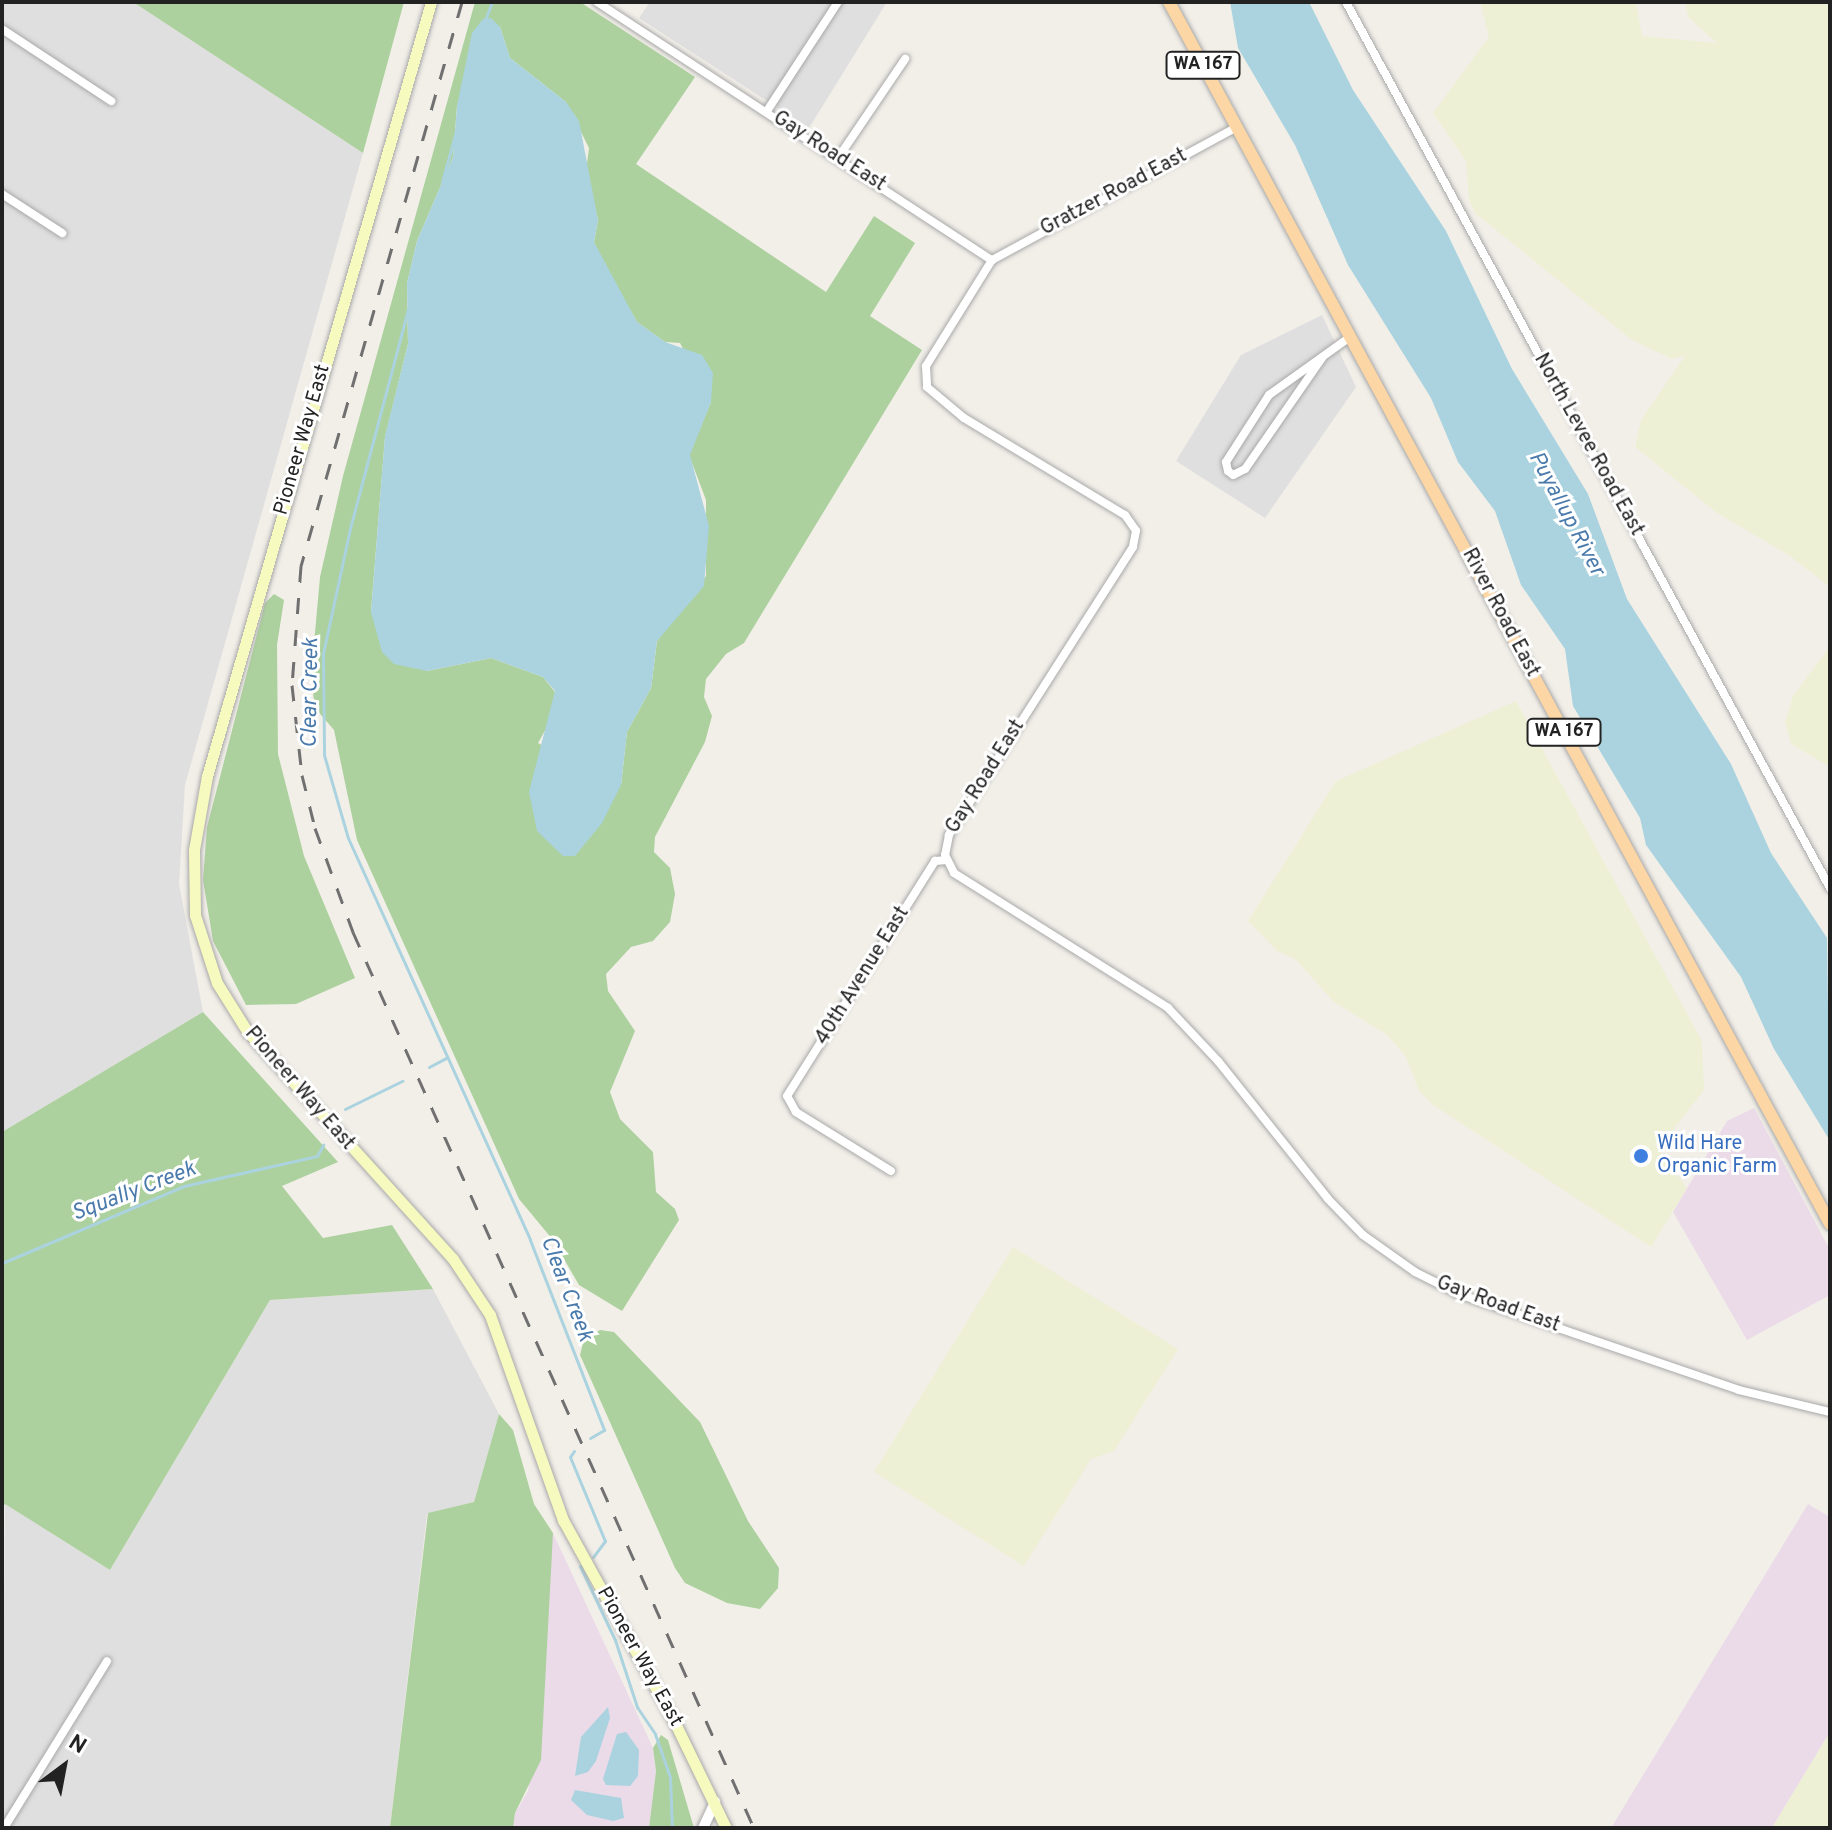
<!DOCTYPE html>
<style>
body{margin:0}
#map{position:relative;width:1832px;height:1830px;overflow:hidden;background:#f2efe9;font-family:Overpass,sans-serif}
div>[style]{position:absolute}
.residential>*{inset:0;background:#e0dfdf}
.industrial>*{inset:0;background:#ebdbe8}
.farmland>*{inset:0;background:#eef0d5}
.forest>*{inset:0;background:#add19e}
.water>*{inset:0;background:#aad3df}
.stream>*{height:3px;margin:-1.5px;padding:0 1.5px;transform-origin:1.5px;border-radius:1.5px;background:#aad3df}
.roads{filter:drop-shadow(0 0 2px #a9a9a9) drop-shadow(0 0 2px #a9a9a9)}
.minor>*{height:8px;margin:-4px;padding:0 4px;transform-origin:4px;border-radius:4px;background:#fff}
.tertiary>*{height:10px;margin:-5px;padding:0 5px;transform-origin:5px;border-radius:5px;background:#fff}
.secondary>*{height:11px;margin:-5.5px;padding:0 5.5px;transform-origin:5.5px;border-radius:5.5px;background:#f7fabf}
.primary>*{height:12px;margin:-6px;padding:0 6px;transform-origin:6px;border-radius:6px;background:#fcd6a4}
.rail>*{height:3px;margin-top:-1.5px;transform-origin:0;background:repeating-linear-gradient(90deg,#707070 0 16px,transparent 0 32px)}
.dots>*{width:22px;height:22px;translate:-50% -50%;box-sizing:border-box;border:4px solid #fff;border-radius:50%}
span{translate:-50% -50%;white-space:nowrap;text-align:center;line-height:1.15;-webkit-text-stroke:6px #fff;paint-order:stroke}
.shield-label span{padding:2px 6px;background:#fff;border:2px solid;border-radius:6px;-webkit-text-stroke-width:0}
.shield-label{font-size:18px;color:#222;font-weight:700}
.street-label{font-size:20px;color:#222}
.shop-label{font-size:20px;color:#366cbe}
.left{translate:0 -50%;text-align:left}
.water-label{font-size:22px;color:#4a7aab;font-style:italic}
.frame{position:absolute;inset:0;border:4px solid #222;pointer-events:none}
.north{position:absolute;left:24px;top:1726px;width:80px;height:80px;-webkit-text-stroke:6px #fff;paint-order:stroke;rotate:32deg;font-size:22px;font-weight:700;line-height:32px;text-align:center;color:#222}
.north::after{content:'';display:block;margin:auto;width:28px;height:36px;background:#222;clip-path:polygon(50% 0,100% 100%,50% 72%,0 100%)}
</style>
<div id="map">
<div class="residential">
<div style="clip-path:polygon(2px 2px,133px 2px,363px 153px,185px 785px,179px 884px,203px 1012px,2px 1132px)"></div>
<div style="clip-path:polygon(650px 2px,887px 2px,809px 128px,639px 18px)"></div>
<div style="clip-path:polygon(1322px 315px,1356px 387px,1265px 518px,1176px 461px,1241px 355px)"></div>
<div style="clip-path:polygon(433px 1289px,499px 1414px,474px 1502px,427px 1514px,390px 1828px,2px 1828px,5px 1504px,110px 1570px,270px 1300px)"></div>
</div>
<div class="industrial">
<div style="clip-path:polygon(1754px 1108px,1830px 1250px,1830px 1295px,1747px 1340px,1673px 1212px,1727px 1121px)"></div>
<div style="clip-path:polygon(1808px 1504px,1830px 1517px,1830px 1732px,1772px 1828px,1611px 1828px)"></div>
<div style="clip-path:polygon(553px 1533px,653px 1748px,656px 1771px,649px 1828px,513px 1828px,515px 1813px,528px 1791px)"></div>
</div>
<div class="farmland">
<div style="clip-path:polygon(1480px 2px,1636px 2px,1642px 36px,1717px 43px,1688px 17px,1685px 2px,1830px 2px,1830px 587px,1787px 554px,1717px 513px,1635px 447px,1641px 420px,1685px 356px,1672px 359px,1632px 340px,1475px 213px,1469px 200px,1466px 161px,1433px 113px,1489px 37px)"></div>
<div style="clip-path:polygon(1830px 646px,1830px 767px,1791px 744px,1785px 722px,1793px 696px)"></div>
<div style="clip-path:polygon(1516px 701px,1702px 1041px,1704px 1090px,1662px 1144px,1655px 1145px,1687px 1188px,1651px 1247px,1433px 1105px,1419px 1091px,1406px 1057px,1387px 1035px,1334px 1002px,1295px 959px,1277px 951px,1248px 921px,1336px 781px)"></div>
<div style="clip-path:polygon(1013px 1247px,1178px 1349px,1114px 1451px,1091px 1459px,1024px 1566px,874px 1472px)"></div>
<div style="clip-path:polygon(1830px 1732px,1830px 1828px,1772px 1828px)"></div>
</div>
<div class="forest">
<div style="clip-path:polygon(133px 2px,404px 2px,363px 153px)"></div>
<div style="clip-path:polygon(evenodd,475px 2px,580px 2px,695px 77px,636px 164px,826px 292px,874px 216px,915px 243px,870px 316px,922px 350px,744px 643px,726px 654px,706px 679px,704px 697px,712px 716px,705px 742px,655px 837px,654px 852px,670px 868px,675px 894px,670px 922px,653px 941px,631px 947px,606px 974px,608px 991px,635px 1031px,610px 1092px,620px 1119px,653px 1152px,656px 1192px,675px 1209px,679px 1220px,622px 1311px,579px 1285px,553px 1240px,519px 1199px,357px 840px,334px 730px,315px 708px,311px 677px,320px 577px,343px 476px,475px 2px,500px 27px,510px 58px,566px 102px,589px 148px,586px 171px,598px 220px,594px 242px,603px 262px,637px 322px,665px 342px,680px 343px,711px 402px,689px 455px,706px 500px,706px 576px,657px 641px,651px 688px,627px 732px,621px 785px,538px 743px,551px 720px,555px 692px,543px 677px,491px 658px,427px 671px,371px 612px,385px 437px,408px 344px,407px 283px,417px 241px,453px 157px,457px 106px,500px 27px)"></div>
<div style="clip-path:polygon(274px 594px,284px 600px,277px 645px,278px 754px,304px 856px,355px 978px,296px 1004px,246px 1005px,213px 941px,203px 880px,207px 827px,265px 603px)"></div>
<div style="clip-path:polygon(203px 1012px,338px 1162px,282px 1186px,323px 1238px,392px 1225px,433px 1289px,270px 1300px,110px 1570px,5px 1504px,2px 1509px,2px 1132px)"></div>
<div style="clip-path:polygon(600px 1330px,614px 1332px,700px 1422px,748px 1521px,779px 1568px,778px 1588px,760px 1609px,727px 1603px,685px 1583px,675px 1568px,580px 1355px,584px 1339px)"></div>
<div style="clip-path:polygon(499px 1414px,513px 1430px,534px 1504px,553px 1533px,541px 1760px,515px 1813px,513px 1828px,390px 1828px,428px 1513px,474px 1502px)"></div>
<div style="clip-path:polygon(661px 1735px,668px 1740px,694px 1828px,649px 1828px,656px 1771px,653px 1748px)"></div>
</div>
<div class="water">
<div style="clip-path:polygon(1230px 2px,1309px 2px,1353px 90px,1446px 231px,1512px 369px,1588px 494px,1627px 599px,1731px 764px,1771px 853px,1827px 938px,1830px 1141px,1774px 1049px,1741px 977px,1646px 845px,1640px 818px,1573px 706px,1565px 649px,1521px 585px,1495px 511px,1458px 462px,1431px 398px,1348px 265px,1295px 145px,1238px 48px)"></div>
<div style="clip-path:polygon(491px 18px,500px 27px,510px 58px,566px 102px,579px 121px,598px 220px,594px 242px,637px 322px,665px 342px,702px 355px,713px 373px,711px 402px,690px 455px,709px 526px,704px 586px,657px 641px,651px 688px,627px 732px,621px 785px,602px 823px,575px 856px,563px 856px,537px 831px,529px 792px,555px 691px,543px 677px,491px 658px,427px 671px,394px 664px,382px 652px,371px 612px,385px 436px,408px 344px,407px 283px,417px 241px,453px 157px,457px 106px,472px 33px,483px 19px)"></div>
<div style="clip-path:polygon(608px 1707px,610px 1718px,596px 1761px,588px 1772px,575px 1776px,581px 1737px)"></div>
<div style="clip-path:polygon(626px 1732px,639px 1750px,638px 1776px,630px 1786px,606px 1785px,603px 1779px,617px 1734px)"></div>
<div style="clip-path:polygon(575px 1790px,621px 1798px,624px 1818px,613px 1821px,587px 1815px,571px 1800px)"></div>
</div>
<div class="stream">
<div style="left:485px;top:20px;width:19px;rotate:-69deg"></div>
<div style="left:442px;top:182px;width:60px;rotate:-74.6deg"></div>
<div style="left:408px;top:309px;width:222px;rotate:104.8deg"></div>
<div style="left:351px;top:524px;width:132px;rotate:102.2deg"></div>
<div style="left:323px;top:653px;width:102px;rotate:89.4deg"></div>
<div style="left:324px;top:755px;width:86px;rotate:73.9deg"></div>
<div style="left:348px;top:838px;width:441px;rotate:65.6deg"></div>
<div style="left:530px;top:1240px;width:204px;rotate:68.7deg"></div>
<div style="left:604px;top:1430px;width:16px;rotate:150deg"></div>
<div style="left:429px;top:1067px;width:19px;rotate:-28deg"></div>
<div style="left:345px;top:1109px;width:64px;rotate:-26.2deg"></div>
<div style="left:2px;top:1263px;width:198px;rotate:-22.9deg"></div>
<div style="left:184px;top:1186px;width:136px;rotate:-12.7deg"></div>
<div style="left:317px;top:1156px;width:13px;rotate:-61deg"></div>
<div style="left:574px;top:1451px;width:7px;rotate:124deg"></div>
<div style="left:570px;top:1457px;width:91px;rotate:67.4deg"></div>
<div style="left:605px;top:1541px;width:20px;rotate:127deg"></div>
<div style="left:580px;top:1566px;width:82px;rotate:64.7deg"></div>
<div style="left:615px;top:1640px;width:71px;rotate:71.8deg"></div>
<div style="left:637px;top:1707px;width:32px;rotate:56deg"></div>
<div style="left:655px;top:1734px;width:46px;rotate:70.8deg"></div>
<div style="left:670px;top:1777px;width:51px;rotate:87.8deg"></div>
</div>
<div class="roads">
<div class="minor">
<div style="left:597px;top:2px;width:472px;rotate:33.2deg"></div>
<div style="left:992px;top:260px;width:125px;rotate:121.9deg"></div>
<div style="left:926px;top:366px;width:21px;rotate:87deg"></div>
<div style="left:927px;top:387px;width:48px;rotate:40deg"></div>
<div style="left:964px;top:418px;width:188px;rotate:31.1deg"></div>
<div style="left:1125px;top:515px;width:19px;rotate:55deg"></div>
<div style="left:1136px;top:531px;width:16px;rotate:101deg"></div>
<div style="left:1133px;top:547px;width:342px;rotate:122.6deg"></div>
<div style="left:949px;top:835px;width:20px;rotate:101deg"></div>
<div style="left:945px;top:855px;width:20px;rotate:63deg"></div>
<div style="left:954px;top:873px;width:253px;rotate:32.2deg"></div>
<div style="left:1168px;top:1008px;width:73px;rotate:46.7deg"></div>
<div style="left:1218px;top:1061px;width:176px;rotate:51.4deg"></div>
<div style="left:1328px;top:1199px;width:50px;rotate:45.8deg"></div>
<div style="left:1363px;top:1235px;width:64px;rotate:35.4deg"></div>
<div style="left:1415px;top:1272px;width:49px;rotate:26.6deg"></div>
<div style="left:1459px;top:1294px;width:296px;rotate:18.9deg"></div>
<div style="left:1739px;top:1390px;width:94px;rotate:13.6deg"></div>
<div style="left:1346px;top:2px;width:1010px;rotate:61.35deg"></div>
<div style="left:2px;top:29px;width:131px;rotate:33.4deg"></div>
<div style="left:767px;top:111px;width:130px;rotate:-56.9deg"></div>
<div style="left:838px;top:158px;width:120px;rotate:-55.9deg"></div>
<div style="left:2px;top:194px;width:72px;rotate:33deg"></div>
<div style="left:992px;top:260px;width:279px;rotate:-28.5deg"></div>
<div style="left:1322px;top:358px;width:135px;rotate:124.7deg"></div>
<div style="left:1245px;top:469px;width:13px;rotate:153deg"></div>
<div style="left:1233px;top:475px;width:6px;rotate:-141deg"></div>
<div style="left:1228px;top:471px;width:9px;rotate:-103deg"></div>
<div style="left:1226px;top:462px;width:80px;rotate:-57.3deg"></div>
<div style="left:1269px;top:395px;width:100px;rotate:-35.6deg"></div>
<div style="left:891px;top:1171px;width:112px;rotate:-148.2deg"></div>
<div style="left:796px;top:1112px;width:18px;rotate:-119deg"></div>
<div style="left:787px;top:1096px;width:278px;rotate:-57.8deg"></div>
<div style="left:935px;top:861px;width:12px;rotate:-5deg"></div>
<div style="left:4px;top:1828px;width:196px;rotate:-58.3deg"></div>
</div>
<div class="tertiary">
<div style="left:703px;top:1828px;width:29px;rotate:-65deg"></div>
</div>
<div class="secondary">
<div style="left:431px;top:2px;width:806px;rotate:106.14deg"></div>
<div style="left:207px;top:776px;width:75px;rotate:100deg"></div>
<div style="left:194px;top:850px;width:65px;rotate:89.1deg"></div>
<div style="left:195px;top:915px;width:71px;rotate:72.1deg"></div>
<div style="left:217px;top:983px;width:57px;rotate:58deg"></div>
<div style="left:247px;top:1031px;width:307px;rotate:47.9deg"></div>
<div style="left:453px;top:1259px;width:67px;rotate:56.5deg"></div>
<div style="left:490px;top:1315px;width:218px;rotate:70.4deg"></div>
<div style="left:563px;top:1520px;width:230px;rotate:61.1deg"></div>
<div style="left:674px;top:1721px;width:119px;rotate:64.1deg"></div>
</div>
<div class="primary">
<div style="left:1169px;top:2px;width:1389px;rotate:61.59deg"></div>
</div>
</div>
<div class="rail">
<div style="left:462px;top:2px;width:587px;rotate:105.93deg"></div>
<div style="left:301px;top:566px;width:119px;rotate:94.3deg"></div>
<div style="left:292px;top:685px;width:91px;rotate:83.7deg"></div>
<div style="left:302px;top:775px;width:55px;rotate:76.2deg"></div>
<div style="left:315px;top:828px;width:111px;rotate:69.9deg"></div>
<div style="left:353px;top:932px;width:982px;rotate:65.89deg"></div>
</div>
<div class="dots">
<div style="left:1641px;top:1156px;background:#3f7fe0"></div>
</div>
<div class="shield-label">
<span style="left:1203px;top:65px">WA 167</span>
<span style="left:1564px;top:732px">WA 167</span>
</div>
<div class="street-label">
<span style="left:829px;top:152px;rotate:33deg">Gay Road East</span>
<span style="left:1114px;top:193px;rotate:-28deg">Gratzer Road East</span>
<span style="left:303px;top:440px;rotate:-74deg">Pioneer Way East</span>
<span style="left:1588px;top:445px;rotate:61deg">North Levee Road East</span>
<span style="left:1500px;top:613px;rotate:62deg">River Road East</span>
<span style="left:986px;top:777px;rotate:-58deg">Gay Road East</span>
<span style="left:863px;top:976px;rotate:-58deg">40th Avenue East</span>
<span style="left:299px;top:1089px;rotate:49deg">Pioneer Way East</span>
<span style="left:1498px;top:1305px;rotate:20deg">Gay Road East</span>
<span style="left:639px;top:1657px;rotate:61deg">Pioneer Way East</span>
</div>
<div class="shop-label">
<span class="left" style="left:1657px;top:1156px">Wild Hare<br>Organic Farm</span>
</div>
<div class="water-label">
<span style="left:1566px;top:514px;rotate:62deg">Puyallup River</span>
<span style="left:311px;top:693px;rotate:-89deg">Clear Creek</span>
<span style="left:134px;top:1192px;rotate:-21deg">Squally Creek</span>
<span style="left:566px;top:1289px;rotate:69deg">Clear Creek</span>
</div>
<div class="frame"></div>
<div class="north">N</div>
</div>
